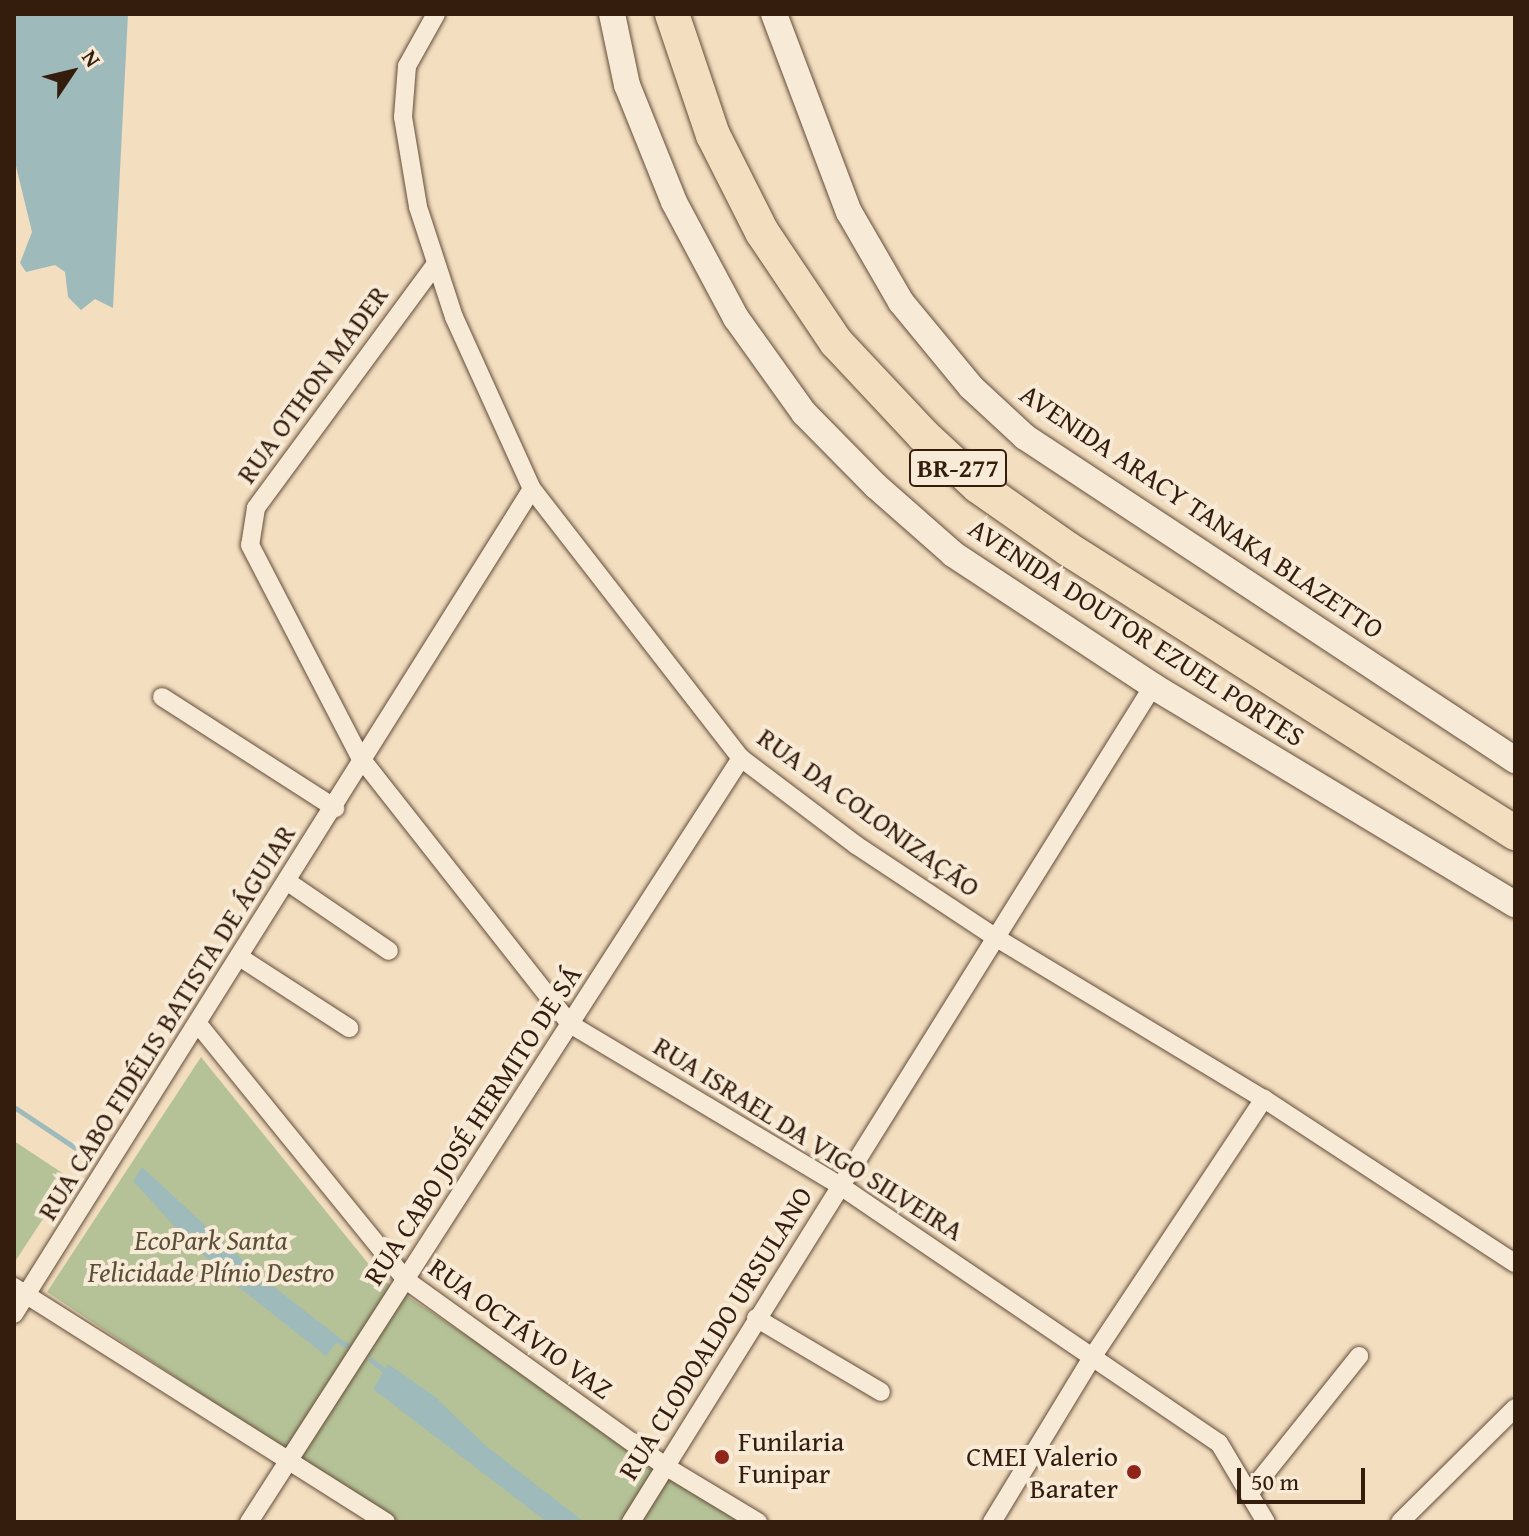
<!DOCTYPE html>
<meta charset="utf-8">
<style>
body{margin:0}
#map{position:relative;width:1529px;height:1536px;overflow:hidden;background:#f3dec0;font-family:"Gentium Book Plus",serif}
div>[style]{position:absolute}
.green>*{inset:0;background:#b5c297}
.water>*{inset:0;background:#9ebabb}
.stream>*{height:5px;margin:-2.5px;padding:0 2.5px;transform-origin:2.5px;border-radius:2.5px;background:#9ebabb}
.roads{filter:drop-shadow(0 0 2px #644d3a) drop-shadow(0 0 2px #644d3a)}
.street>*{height:18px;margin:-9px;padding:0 9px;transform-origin:9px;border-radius:9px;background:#f7ead6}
.secondary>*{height:26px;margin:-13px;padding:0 13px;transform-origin:13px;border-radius:13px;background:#f7ead6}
.highway>*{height:34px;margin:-17px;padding:0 17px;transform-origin:17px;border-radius:17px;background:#f3dec0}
.dots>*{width:22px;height:22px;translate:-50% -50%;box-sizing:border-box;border:4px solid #f7ead6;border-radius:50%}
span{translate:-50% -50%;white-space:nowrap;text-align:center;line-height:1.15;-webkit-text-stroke:8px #f7ead6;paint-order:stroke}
.shield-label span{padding:2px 6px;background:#f7ead6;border:2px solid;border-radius:6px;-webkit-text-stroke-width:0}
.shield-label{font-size:26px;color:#351d0e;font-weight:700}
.street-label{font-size:28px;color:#351d0e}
.park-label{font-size:28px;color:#5b4f37;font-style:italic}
.poi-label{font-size:28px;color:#351d0e}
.left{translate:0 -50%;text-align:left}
.right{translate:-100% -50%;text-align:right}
.frame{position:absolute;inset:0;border:16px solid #351d0e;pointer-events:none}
.north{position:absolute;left:32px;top:32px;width:80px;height:80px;-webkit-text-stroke:6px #f7ead6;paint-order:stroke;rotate:55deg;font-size:22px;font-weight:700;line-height:32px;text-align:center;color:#351d0e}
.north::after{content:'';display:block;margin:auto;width:28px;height:36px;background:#351d0e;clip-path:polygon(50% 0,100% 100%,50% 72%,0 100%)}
.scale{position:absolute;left:1237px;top:1468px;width:128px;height:36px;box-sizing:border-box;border:4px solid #351d0e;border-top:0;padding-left:10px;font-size:24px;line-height:28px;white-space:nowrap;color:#351d0e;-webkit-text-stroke:6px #f7ead6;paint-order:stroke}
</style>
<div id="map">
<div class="green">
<div style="clip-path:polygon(201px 1057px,380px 1278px,747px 1522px,395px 1522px,47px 1292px)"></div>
<div style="clip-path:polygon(14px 1141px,70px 1178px,14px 1263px)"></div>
</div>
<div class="water">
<div style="clip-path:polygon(14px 14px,128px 14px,113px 308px,95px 299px,81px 310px,68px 297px,65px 272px,55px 265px,26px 272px,20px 263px,32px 232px,14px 158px)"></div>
<div style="clip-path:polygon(142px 1167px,261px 1277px,340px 1338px,326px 1356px,227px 1278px,177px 1229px,133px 1181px)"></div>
<div style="clip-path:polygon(388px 1364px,433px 1395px,485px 1445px,584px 1522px,547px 1522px,373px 1389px)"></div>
</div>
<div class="stream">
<div style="left:14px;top:1107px;width:79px;rotate:33.7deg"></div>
<div style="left:335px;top:1339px;width:13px;rotate:27deg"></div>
<div style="left:371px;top:1360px;width:23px;rotate:38deg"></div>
</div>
<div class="roads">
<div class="street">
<div style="left:436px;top:14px;width:60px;rotate:119.1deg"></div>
<div style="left:407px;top:66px;width:51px;rotate:94.5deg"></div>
<div style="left:403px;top:117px;width:91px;rotate:80.5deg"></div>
<div style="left:418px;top:207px;width:116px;rotate:71.9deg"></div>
<div style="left:454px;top:317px;width:189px;rotate:65.6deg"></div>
<div style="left:532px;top:489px;width:341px;rotate:52.2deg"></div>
<div style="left:741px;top:758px;width:144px;rotate:37.1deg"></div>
<div style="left:856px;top:845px;width:167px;rotate:33.5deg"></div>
<div style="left:995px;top:937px;width:314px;rotate:31.1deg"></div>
<div style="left:1264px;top:1099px;width:300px;rotate:33.2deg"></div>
<div style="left:435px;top:265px;width:302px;rotate:126.4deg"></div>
<div style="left:256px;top:508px;width:37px;rotate:99deg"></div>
<div style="left:250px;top:545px;width:239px;rotate:62.6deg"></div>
<div style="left:360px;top:757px;width:340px;rotate:51.8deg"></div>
<div style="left:570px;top:1024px;width:313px;rotate:30.9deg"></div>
<div style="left:839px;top:1185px;width:459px;rotate:34.2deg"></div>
<div style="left:1219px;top:1443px;width:92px;rotate:59.3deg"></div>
<div style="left:162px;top:697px;width:206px;rotate:32.7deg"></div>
<div style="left:288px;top:882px;width:122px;rotate:34.3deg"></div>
<div style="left:241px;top:958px;width:129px;rotate:32.9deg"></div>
<div style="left:198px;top:1024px;width:330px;rotate:50.9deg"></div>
<div style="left:406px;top:1280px;width:319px;rotate:35.7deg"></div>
<div style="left:665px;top:1466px;width:109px;rotate:31.1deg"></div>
<div style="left:14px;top:1287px;width:440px;rotate:32.3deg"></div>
<div style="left:14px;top:1314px;width:974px;rotate:-57.88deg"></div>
<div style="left:756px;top:1318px;width:145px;rotate:30.6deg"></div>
<div style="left:1251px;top:1491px;width:173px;rotate:-51.3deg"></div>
<div style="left:249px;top:1522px;width:909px;rotate:-57.22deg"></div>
<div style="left:631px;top:1522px;width:986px;rotate:-58.02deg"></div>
<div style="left:992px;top:1522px;width:194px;rotate:-58.7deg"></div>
<div style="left:1093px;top:1356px;width:309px;rotate:-56.4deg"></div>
<div style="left:1400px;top:1522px;width:162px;rotate:-44.7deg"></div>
</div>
<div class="secondary">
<div style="left:612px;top:14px;width:73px;rotate:78.1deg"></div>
<div style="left:627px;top:85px;width:126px;rotate:68.1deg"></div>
<div style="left:674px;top:202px;width:132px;rotate:61.9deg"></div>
<div style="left:736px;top:318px;width:117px;rotate:54.4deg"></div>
<div style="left:804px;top:413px;width:103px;rotate:45.4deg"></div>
<div style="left:876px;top:486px;width:103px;rotate:41.4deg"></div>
<div style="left:953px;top:554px;width:240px;rotate:33.4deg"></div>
<div style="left:1153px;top:686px;width:423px;rotate:31.1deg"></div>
<div style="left:774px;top:14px;width:212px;rotate:69.3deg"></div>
<div style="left:849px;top:212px;width:104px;rotate:60deg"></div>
<div style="left:901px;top:302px;width:110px;rotate:50.5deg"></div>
<div style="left:971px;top:387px;width:74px;rotate:42.8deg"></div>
<div style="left:1025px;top:437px;width:587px;rotate:33.39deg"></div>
</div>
<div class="highway">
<div style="left:672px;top:14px;width:128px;rotate:71.3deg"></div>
<div style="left:713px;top:135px;width:109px;rotate:63.2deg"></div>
<div style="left:762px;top:232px;width:133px;rotate:56.1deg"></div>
<div style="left:836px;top:342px;width:127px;rotate:46.9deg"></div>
<div style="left:923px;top:435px;width:75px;rotate:42.8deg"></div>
<div style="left:978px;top:486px;width:110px;rotate:35deg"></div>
<div style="left:1068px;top:549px;width:530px;rotate:32.43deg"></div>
</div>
</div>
<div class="dots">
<div style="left:722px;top:1457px;background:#8f2418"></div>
<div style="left:1134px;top:1472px;background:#8f2418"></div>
</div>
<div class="shield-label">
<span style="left:958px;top:468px">BR-277</span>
</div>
<div class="street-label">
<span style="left:312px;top:384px;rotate:-54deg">RUA OTHON MADER</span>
<span style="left:1202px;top:511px;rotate:34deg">AVENIDA ARACY TANAKA BLAZETTO</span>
<span style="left:1137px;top:632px;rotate:33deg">AVENIDA DOUTOR EZUEL PORTES</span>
<span style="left:869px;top:812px;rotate:36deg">RUA DA COLONIZAÇÃO</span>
<span style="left:166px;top:1022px;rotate:-58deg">RUA CABO FIDÉLIS BATISTA DE ÁGUIAR</span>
<span style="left:472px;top:1125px;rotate:-57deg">RUA CABO JOSÉ HERMITO DE SÁ</span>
<span style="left:809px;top:1138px;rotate:32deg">RUA ISRAEL DA VIGO SILVEIRA</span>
<span style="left:521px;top:1328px;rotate:36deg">RUA OCTÁVIO VAZ</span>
<span style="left:715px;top:1333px;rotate:-58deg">RUA CLODOALDO URSULANO</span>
</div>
<div class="park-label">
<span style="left:211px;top:1256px">EcoPark Santa<br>Felicidade Plínio Destro</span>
</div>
<div class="poi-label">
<span class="left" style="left:738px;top:1457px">Funilaria<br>Funipar</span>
<span class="right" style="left:1118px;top:1472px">CMEI Valerio<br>Barater</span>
</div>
<div class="frame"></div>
<div class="north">N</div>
<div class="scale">50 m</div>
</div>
